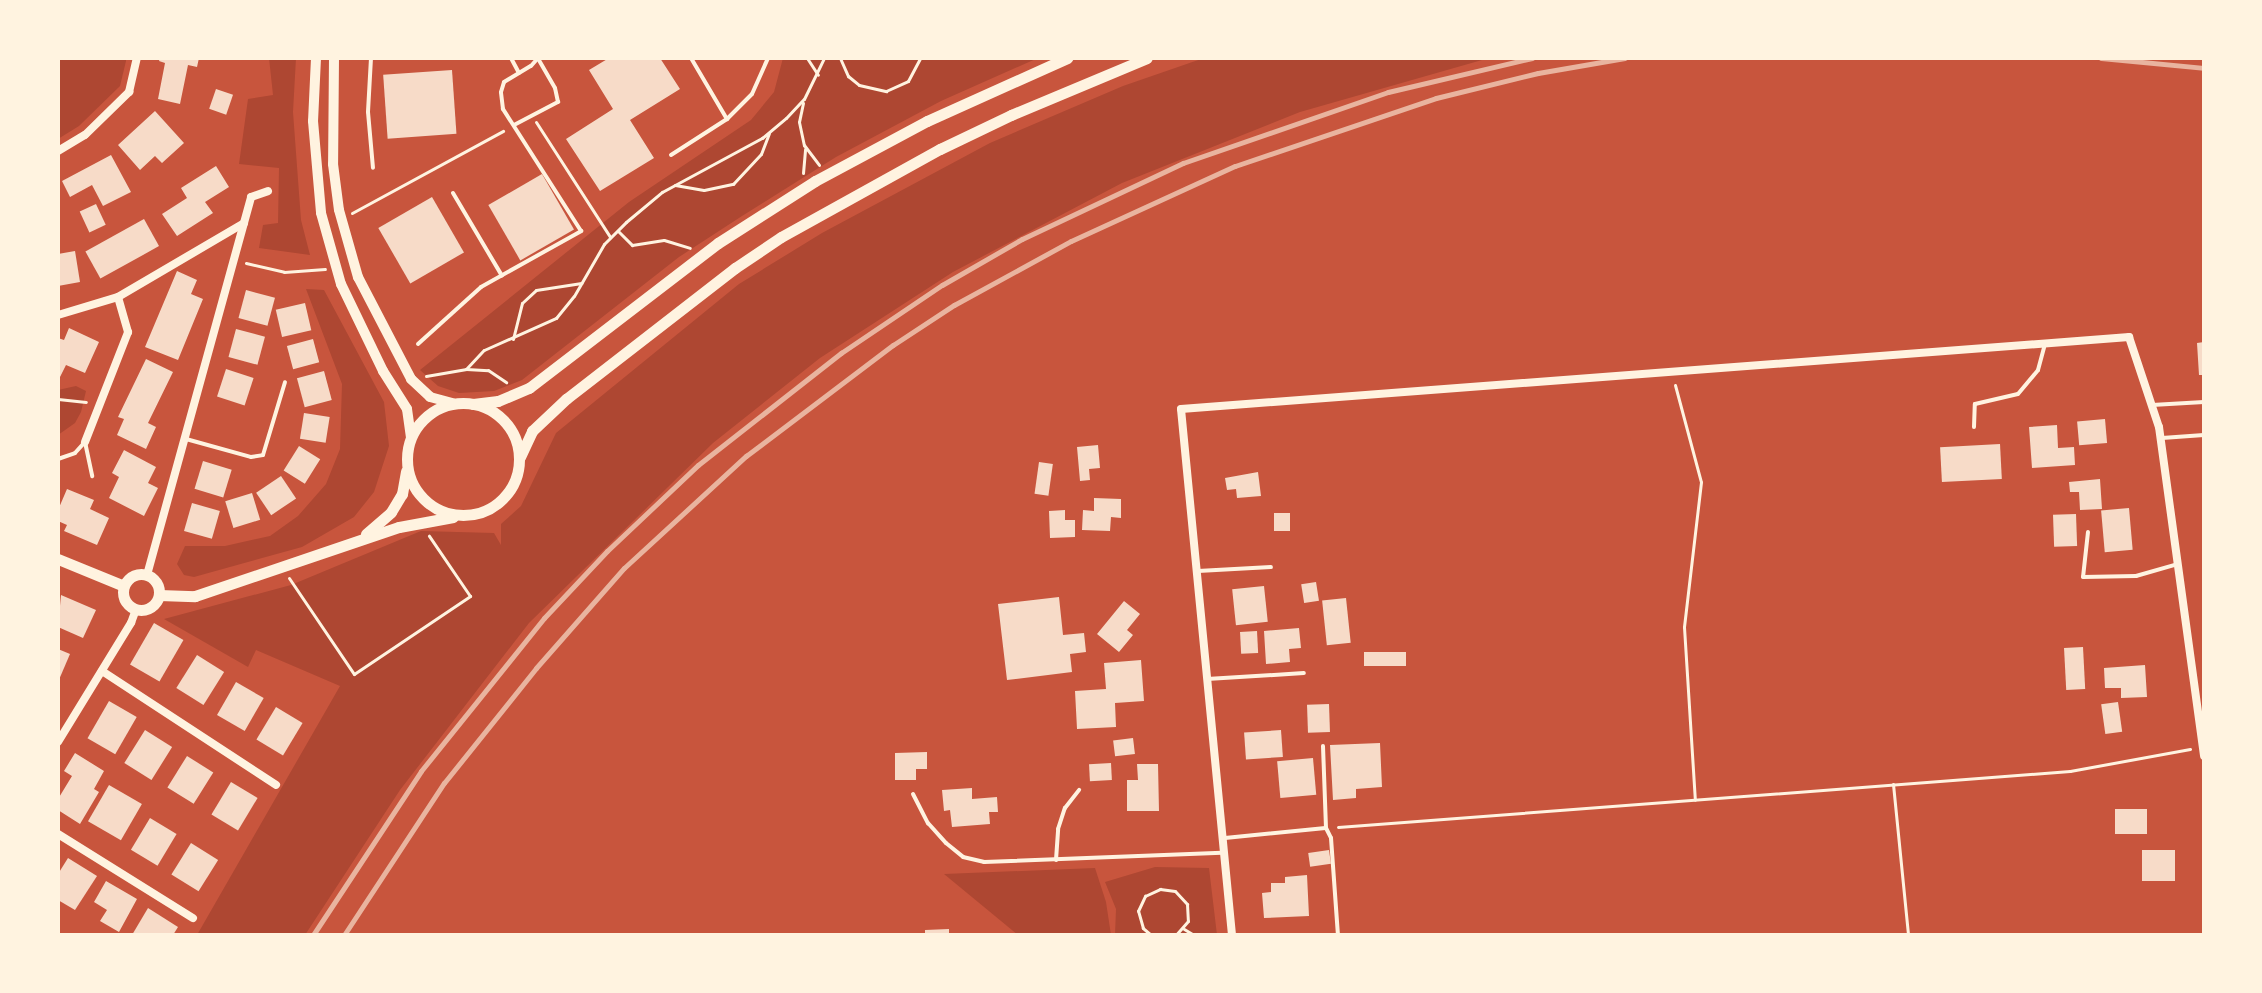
<!DOCTYPE html>
<style>
body{margin:0}
#map{position:relative;width:2262px;height:993px;overflow:hidden;background:#c8553d;font-family:Montserrat,sans-serif}
div>[style]{position:absolute}
.green>*{inset:0;background:#ae4732}
.building>*{inset:0;background:#f7dbc8;transform-origin:0 0}
.path>*{height:3px;margin:-1.5px;padding:0 1.5px;transform-origin:1.5px;border-radius:1.5px;background:#fff3e0}
.service>*{height:4px;margin:-2px;padding:0 2px;transform-origin:2px;border-radius:2px;background:#fff3e0}
.minor>*{height:8px;margin:-4px;padding:0 4px;transform-origin:4px;border-radius:4px;background:#fff3e0}
.tertiary>*{height:10px;margin:-5px;padding:0 5px;transform-origin:5px;border-radius:5px;background:#fff3e0}
.secondary>*{height:11px;margin:-5.5px;padding:0 5.5px;transform-origin:5.5px;border-radius:5.5px;background:#fff3e0}
.secondary>.ring{margin:-5.5px;padding:0;box-sizing:content-box;background:none;border:11px solid #fff3e0;border-radius:50%}
.rail>*{height:5px;margin:-2.5px;padding:0 2.5px;transform-origin:2.5px;border-radius:2.5px;background:#e9b49f}
span{translate:-50% -50%;white-space:nowrap;text-align:center;line-height:1.15;-webkit-text-stroke:8px #fff3e0;paint-order:stroke}
.frame{position:absolute;inset:0;border:60px solid #fff3e0;pointer-events:none}
</style>
<div id="map">
<div class="green">
<div style="clip-path:polygon(58px 58px,126px 58px,126px 61px,120px 86px,79px 126px,58px 139px)"></div>
<div style="clip-path:polygon(269px 58px,296px 58px,293px 112px,301px 220px,310px 255px,259px 248px,263px 225px,278px 223px,279px 168px,239px 164px,248px 99px,273px 95px)"></div>
<div style="clip-path:polygon(783px 58px,1038px 58px,941px 101px,836px 157px,742px 216px,679px 257px,522px 380px,494px 391px,459px 393px,438px 386px,420px 370px,629px 202px,751px 120px,774px 92px)"></div>
<div style="clip-path:polygon(1204px 58px,1489px 58px,1300px 112px,1122px 183px,953px 272px,820px 358px,713px 443px,529px 623px,400px 790px,305px 935px,197px 935px,340px 686px,256px 650px,248px 667px,164px 619px,291px 585px,421px 531px,494px 533px,501px 545px,501px 524px,521px 506px,556px 433px,739px 284px,822px 233px,990px 143px,1123px 86px)"></div>
<div style="clip-path:polygon(306px 289px,324px 290px,384px 402px,389px 446px,374px 492px,354px 517px,302px 547px,194px 577px,184px 575px,177px 564px,185px 546px,225px 546px,270px 536px,298px 516px,326px 484px,340px 449px,342px 384px)"></div>
<div style="clip-path:polygon(76px 386px,86px 391px,81px 412px,75px 423px,58px 435px,58px 390px)"></div>
<div style="clip-path:polygon(1155px 867px,1209px 868px,1217px 935px,1115px 935px,1116px 909px,1105px 882px)"></div>
<div style="clip-path:polygon(1095px 868px,1106px 902px,1111px 935px,1018px 935px,944px 874px)"></div>
</div>
<div class="building">
<div style="clip-path:polygon(160px 58px,199px 58px,197px 67px,188px 65px,180px 104px,158px 99px,165px 63px,159px 61px)"></div>
<div style="clip-path:polygon(609px 58px,660px 58px,680px 89px,630px 120px,654px 158px,600px 191px,566px 139px,613px 109px,589px 70px)"></div>
<div style="left:452px;top:70px;width:64px;height:69px;rotate:86deg"></div>
<div style="left:216px;top:89px;width:18px;height:21px;rotate:19deg"></div>
<div style="clip-path:polygon(155px 111px,184px 143px,162px 163px,155px 156px,140px 170px,118px 145px)"></div>
<div style="clip-path:polygon(111px 155px,131px 192px,103px 206px,92px 185px,70px 197px,62px 181px)"></div>
<div style="clip-path:polygon(216px 166px,229px 187px,205px 202px,213px 213px,177px 236px,162px 214px,187px 198px,181px 188px)"></div>
<div style="left:542px;top:174px;width:64px;height:62px;rotate:60deg"></div>
<div style="left:432px;top:197px;width:64px;height:62px;rotate:60deg"></div>
<div style="left:96px;top:204px;width:23px;height:18px;rotate:65deg"></div>
<div style="left:144px;top:219px;width:31px;height:67px;rotate:61deg"></div>
<div style="clip-path:polygon(75px 251px,80px 282px,58px 286px,58px 254px)"></div>
<div style="clip-path:polygon(177px 271px,197px 280px,191px 294px,203px 299px,178px 360px,145px 347px)"></div>
<div style="left:246px;top:290px;width:30px;height:29px;rotate:15deg"></div>
<div style="left:305px;top:303px;width:28px;height:30px;rotate:77deg"></div>
<div style="clip-path:polygon(69px 328px,99px 342px,85px 373px,66px 365px,60px 377px,58px 338px,64px 340px)"></div>
<div style="left:236px;top:329px;width:30px;height:29px;rotate:15deg"></div>
<div style="left:313px;top:339px;width:24px;height:27px;rotate:75deg"></div>
<div style="clip-path:polygon(2204px 342px,2204px 375px,2199px 375px,2197px 343px)"></div>
<div style="clip-path:polygon(146px 359px,173px 372px,148px 423px,156px 427px,146px 449px,117px 435px,124px 419px,118px 417px)"></div>
<div style="left:226px;top:369px;width:29px;height:29px;rotate:18deg"></div>
<div style="left:324px;top:371px;width:30px;height:28px;rotate:75deg"></div>
<div style="left:304px;top:413px;width:26px;height:26px;rotate:9deg"></div>
<div style="left:2105px;top:419px;width:24px;height:28px;rotate:85deg"></div>
<div style="clip-path:polygon(2057px 425px,2058px 448px,2074px 447px,2075px 465px,2032px 468px,2029px 427px)"></div>
<div style="left:2000px;top:444px;width:35px;height:60px;rotate:87deg"></div>
<div style="clip-path:polygon(1098px 445px,1100px 468px,1089px 469px,1090px 480px,1080px 481px,1077px 447px)"></div>
<div style="left:299px;top:446px;width:25px;height:29px;rotate:32deg"></div>
<div style="clip-path:polygon(124px 450px,156px 467px,148px 483px,158px 488px,144px 516px,109px 498px,119px 477px,112px 473px)"></div>
<div style="left:203px;top:461px;width:30px;height:29px;rotate:17deg"></div>
<div style="left:1039px;top:462px;width:14px;height:32px;rotate:8deg"></div>
<div style="clip-path:polygon(1258px 472px,1261px 496px,1237px 498px,1236px 489px,1227px 490px,1225px 478px)"></div>
<div style="left:281px;top:476px;width:27px;height:30px;rotate:56deg"></div>
<div style="clip-path:polygon(2100px 479px,2102px 509px,2080px 510px,2079px 492px,2070px 492px,2069px 482px)"></div>
<div style="clip-path:polygon(67px 489px,94px 500px,90px 509px,109px 518px,97px 545px,64px 531px,67px 525px,58px 521px,58px 510px)"></div>
<div style="left:252px;top:493px;width:28px;height:28px;rotate:73deg"></div>
<div style="clip-path:polygon(1094px 498px,1121px 499px,1121px 518px,1111px 517px,1110px 531px,1082px 530px,1083px 510px,1094px 511px)"></div>
<div style="left:192px;top:503px;width:29px;height:29px;rotate:16deg"></div>
<div style="left:2129px;top:508px;width:42px;height:28px;rotate:85deg"></div>
<div style="clip-path:polygon(1065px 510px,1065px 520px,1075px 520px,1075px 537px,1050px 538px,1049px 511px)"></div>
<div style="left:1274px;top:513px;width:16px;height:18px"></div>
<div style="left:2076px;top:514px;width:32px;height:23px;rotate:88deg"></div>
<div style="left:1316px;top:582px;width:19px;height:15px;rotate:81deg"></div>
<div style="left:1264px;top:586px;width:36px;height:32px;rotate:84deg"></div>
<div style="clip-path:polygon(61px 595px,96px 610px,83px 638px,58px 627px)"></div>
<div style="clip-path:polygon(1059px 597px,1063px 635px,1084px 633px,1086px 652px,1070px 654px,1072px 672px,1007px 680px,998px 604px)"></div>
<div style="left:1346px;top:598px;width:45px;height:24px;rotate:84deg"></div>
<div style="clip-path:polygon(1124px 601px,1140px 614px,1127px 630px,1133px 635px,1119px 652px,1097px 634px)"></div>
<div style="left:154px;top:623px;width:34px;height:48px;rotate:30deg"></div>
<div style="clip-path:polygon(1299px 628px,1301px 648px,1289px 649px,1290px 662px,1266px 664px,1264px 631px)"></div>
<div style="left:1257px;top:631px;width:22px;height:17px;rotate:87deg"></div>
<div style="left:2083px;top:647px;width:42px;height:19px;rotate:87deg"></div>
<div style="clip-path:polygon(58px 649px,70px 654px,58px 682px)"></div>
<div style="left:1406px;top:652px;width:14px;height:42px;rotate:90deg"></div>
<div style="left:197px;top:655px;width:32px;height:39px;rotate:32deg"></div>
<div style="clip-path:polygon(1141px 660px,1144px 701px,1115px 703px,1116px 727px,1077px 729px,1075px 691px,1106px 689px,1104px 663px)"></div>
<div style="clip-path:polygon(2145px 665px,2147px 697px,2121px 698px,2121px 688px,2105px 688px,2104px 668px)"></div>
<div style="left:236px;top:682px;width:32px;height:38px;rotate:30deg"></div>
<div style="left:109px;top:701px;width:32px;height:43px;rotate:30deg"></div>
<div style="left:2118px;top:702px;width:30px;height:17px;rotate:82deg"></div>
<div style="left:1329px;top:704px;width:28px;height:22px;rotate:88deg"></div>
<div style="left:276px;top:707px;width:31px;height:38px;rotate:31deg"></div>
<div style="left:145px;top:730px;width:32px;height:39px;rotate:32deg"></div>
<div style="left:1281px;top:730px;width:27px;height:37px;rotate:86deg"></div>
<div style="left:1133px;top:738px;width:16px;height:20px;rotate:83deg"></div>
<div style="clip-path:polygon(1380px 743px,1382px 787px,1356px 789px,1356px 798px,1333px 800px,1330px 745px)"></div>
<div style="clip-path:polygon(927px 752px,927px 769px,916px 769px,916px 780px,895px 780px,895px 753px)"></div>
<div style="clip-path:polygon(75px 753px,104px 771px,94px 789px,99px 792px,80px 824px,58px 810px,58px 799px,72px 776px,64px 771px)"></div>
<div style="left:187px;top:756px;width:31px;height:37px;rotate:32deg"></div>
<div style="left:1313px;top:758px;width:37px;height:36px;rotate:85deg"></div>
<div style="left:1111px;top:763px;width:17px;height:22px;rotate:87deg"></div>
<div style="clip-path:polygon(1137px 764px,1158px 764px,1159px 811px,1127px 811px,1127px 780px,1138px 780px)"></div>
<div style="left:231px;top:782px;width:31px;height:38px;rotate:31deg"></div>
<div style="left:109px;top:785px;width:38px;height:42px;rotate:30deg"></div>
<div style="clip-path:polygon(972px 788px,972px 799px,997px 797px,998px 812px,989px 812px,990px 824px,952px 827px,950px 810px,944px 811px,942px 790px)"></div>
<div style="left:2147px;top:809px;width:25px;height:32px;rotate:90deg"></div>
<div style="left:150px;top:818px;width:31px;height:37px;rotate:31deg"></div>
<div style="left:191px;top:843px;width:32px;height:37px;rotate:32deg"></div>
<div style="left:1329px;top:850px;width:14px;height:21px;rotate:82deg"></div>
<div style="left:2142px;top:850px;width:33px;height:31px"></div>
<div style="clip-path:polygon(68px 858px,97px 876px,75px 910px,58px 900px,58px 874px)"></div>
<div style="clip-path:polygon(1307px 875px,1309px 916px,1264px 918px,1262px 893px,1271px 892px,1271px 883px,1285px 883px,1285px 877px)"></div>
<div style="clip-path:polygon(106px 881px,137px 899px,119px 932px,100px 921px,107px 910px,94px 902px)"></div>
<div style="clip-path:polygon(148px 908px,178px 927px,173px 935px,132px 935px)"></div>
<div style="clip-path:polygon(949px 929px,949px 935px,925px 935px,925px 930px)"></div>
</div>
<div class="path">
<div style="left:807px;top:58px;width:20px;rotate:57deg"></div>
<div style="left:840px;top:58px;width:20px;rotate:66deg"></div>
<div style="left:848px;top:76px;width:14px;rotate:39deg"></div>
<div style="left:859px;top:85px;width:28px;rotate:13deg"></div>
<div style="left:886px;top:91px;width:24px;rotate:-24deg"></div>
<div style="left:908px;top:81px;width:26px;rotate:-62deg"></div>
<div style="left:803px;top:103px;width:19px;rotate:102deg"></div>
<div style="left:799px;top:122px;width:24px;rotate:78deg"></div>
<div style="left:804px;top:145px;width:25px;rotate:53deg"></div>
<div style="left:536px;top:122px;width:137px;rotate:57.2deg"></div>
<div style="left:803px;top:173px;width:24px;rotate:-85deg"></div>
<div style="left:675px;top:185px;width:29px;rotate:10deg"></div>
<div style="left:704px;top:190px;width:30px;rotate:-12deg"></div>
<div style="left:733px;top:184px;width:41px;rotate:-47deg"></div>
<div style="left:761px;top:154px;width:22px;rotate:-69deg"></div>
<div style="left:352px;top:213px;width:172px;rotate:-28.5deg"></div>
<div style="left:618px;top:231px;width:20px;rotate:45deg"></div>
<div style="left:632px;top:245px;width:32px;rotate:-9deg"></div>
<div style="left:664px;top:240px;width:27px;rotate:17deg"></div>
<div style="left:246px;top:263px;width:39px;rotate:13deg"></div>
<div style="left:284px;top:272px;width:41px;rotate:-4.2deg"></div>
<div style="left:513px;top:339px;width:37px;rotate:-76deg"></div>
<div style="left:522px;top:303px;width:19px;rotate:-43deg"></div>
<div style="left:536px;top:290px;width:46px;rotate:-8.8deg"></div>
<div style="left:466px;top:369px;width:26px;rotate:-47deg"></div>
<div style="left:484px;top:350px;width:79px;rotate:-24deg"></div>
<div style="left:556px;top:318px;width:28px;rotate:-51deg"></div>
<div style="left:574px;top:296px;width:60px;rotate:-60deg"></div>
<div style="left:604px;top:244px;width:31px;rotate:-45deg"></div>
<div style="left:626px;top:222px;width:47px;rotate:-39.8deg"></div>
<div style="left:662px;top:192px;width:114px;rotate:-28.4deg"></div>
<div style="left:762px;top:138px;width:31px;rotate:-40deg"></div>
<div style="left:786px;top:118px;width:26px;rotate:-47deg"></div>
<div style="left:804px;top:99px;width:46px;rotate:-64deg"></div>
<div style="left:426px;top:376px;width:41px;rotate:-9.9deg"></div>
<div style="left:466px;top:369px;width:22px;rotate:3deg"></div>
<div style="left:488px;top:370px;width:22px;rotate:34deg"></div>
<div style="left:1675px;top:385px;width:100px;rotate:75deg"></div>
<div style="left:1701px;top:482px;width:146px;rotate:96.7deg"></div>
<div style="left:1684px;top:627px;width:173px;rotate:86.4deg"></div>
<div style="left:58px;top:399px;width:28px;rotate:6deg"></div>
<div style="left:289px;top:578px;width:116px;rotate:55.9deg"></div>
<div style="left:354px;top:674px;width:140px;rotate:-33.9deg"></div>
<div style="left:470px;top:596px;width:73px;rotate:-124.3deg"></div>
<div style="left:1893px;top:784px;width:152px;rotate:84.3deg"></div>
<div style="left:1338px;top:827px;width:734px;rotate:-4.37deg"></div>
<div style="left:2070px;top:771px;width:122px;rotate:-10.4deg"></div>
<div style="left:1184px;top:929px;width:12px;rotate:31deg"></div>
<div style="left:1151px;top:935px;width:11px;rotate:-139deg"></div>
<div style="left:1143px;top:928px;width:18px;rotate:-106deg"></div>
<div style="left:1138px;top:911px;width:17px;rotate:-65deg"></div>
<div style="left:1145px;top:896px;width:17px;rotate:-25deg"></div>
<div style="left:1160px;top:889px;width:15px;rotate:8deg"></div>
<div style="left:1175px;top:891px;width:18px;rotate:47deg"></div>
<div style="left:1187px;top:904px;width:17px;rotate:87deg"></div>
<div style="left:1188px;top:921px;width:18px;rotate:131deg"></div>
</div>
<div class="service">
<div style="left:371px;top:58px;width:54px;rotate:93.2deg"></div>
<div style="left:368px;top:112px;width:56px;rotate:84.9deg"></div>
<div style="left:511px;top:58px;width:17px;rotate:62deg"></div>
<div style="left:691px;top:58px;width:71px;rotate:59.5deg"></div>
<div style="left:514px;top:125px;width:50px;rotate:-27.6deg"></div>
<div style="left:558px;top:102px;width:14px;rotate:-102deg"></div>
<div style="left:555px;top:88px;width:34px;rotate:-120deg"></div>
<div style="left:671px;top:155px;width:67px;rotate:-32.7deg"></div>
<div style="left:727px;top:119px;width:35px;rotate:-45deg"></div>
<div style="left:752px;top:94px;width:39px;rotate:-66deg"></div>
<div style="left:453px;top:193px;width:96px;rotate:59.4deg"></div>
<div style="left:418px;top:344px;width:85px;rotate:-42.1deg"></div>
<div style="left:481px;top:287px;width:115px;rotate:-29.2deg"></div>
<div style="left:581px;top:231px;width:145px;rotate:-122.6deg"></div>
<div style="left:503px;top:109px;width:17px;rotate:-97deg"></div>
<div style="left:501px;top:92px;width:10px;rotate:-73deg"></div>
<div style="left:504px;top:82px;width:31px;rotate:-31deg"></div>
<div style="left:531px;top:66px;width:11px;rotate:-49deg"></div>
<div style="left:2152px;top:405px;width:52px;rotate:-3.3deg"></div>
<div style="left:1974px;top:427px;width:23px;rotate:-88deg"></div>
<div style="left:1975px;top:404px;width:44px;rotate:-13.1deg"></div>
<div style="left:2018px;top:394px;width:31px;rotate:-50deg"></div>
<div style="left:2038px;top:370px;width:27px;rotate:-75deg"></div>
<div style="left:2162px;top:438px;width:42px;rotate:-4.1deg"></div>
<div style="left:186px;top:439px;width:67px;rotate:15.5deg"></div>
<div style="left:251px;top:457px;width:12px;rotate:-9deg"></div>
<div style="left:263px;top:455px;width:76px;rotate:-73.2deg"></div>
<div style="left:85px;top:442px;width:35px;rotate:78deg"></div>
<div style="left:58px;top:459px;width:18px;rotate:-19deg"></div>
<div style="left:75px;top:453px;width:15px;rotate:-48deg"></div>
<div style="left:2088px;top:532px;width:45px;rotate:96.3deg"></div>
<div style="left:2083px;top:577px;width:53px;rotate:-1.1deg"></div>
<div style="left:2136px;top:576px;width:44px;rotate:-15.9deg"></div>
<div style="left:1198px;top:571px;width:73px;rotate:-3.1deg"></div>
<div style="left:1207px;top:679px;width:97px;rotate:-3.5deg"></div>
<div style="left:913px;top:794px;width:33px;rotate:63deg"></div>
<div style="left:928px;top:823px;width:27px;rotate:48deg"></div>
<div style="left:946px;top:843px;width:22px;rotate:39deg"></div>
<div style="left:963px;top:857px;width:22px;rotate:13deg"></div>
<div style="left:984px;top:862px;width:238px;rotate:-2.2deg"></div>
<div style="left:1326px;top:828px;width:11px;rotate:63deg"></div>
<div style="left:1331px;top:838px;width:97px;rotate:85.9deg"></div>
<div style="left:1225px;top:838px;width:101px;rotate:-5.7deg"></div>
<div style="left:1326px;top:828px;width:82px;rotate:-92.1deg"></div>
<div style="left:1056px;top:860px;width:31px;rotate:-86deg"></div>
<div style="left:1058px;top:829px;width:22px;rotate:-72deg"></div>
<div style="left:1065px;top:808px;width:23px;rotate:-52deg"></div>
</div>
<div class="minor">
<div style="left:58px;top:151px;width:31px;rotate:-31deg"></div>
<div style="left:85px;top:135px;width:62px;rotate:-44.3deg"></div>
<div style="left:129px;top:92px;width:35px;rotate:-77deg"></div>
<div style="left:58px;top:315px;width:63px;rotate:-16.7deg"></div>
<div style="left:118px;top:297px;width:146px;rotate:-30.4deg"></div>
<div style="left:85px;top:442px;width:118px;rotate:-68.6deg"></div>
<div style="left:128px;top:332px;width:36px;rotate:-106deg"></div>
<div style="left:147px;top:575px;width:392px;rotate:-74.6deg"></div>
<div style="left:251px;top:197px;width:18px;rotate:-19deg"></div>
<div style="left:102px;top:671px;width:208px;rotate:33.2deg"></div>
<div style="left:58px;top:742px;width:140px;rotate:-58.5deg"></div>
<div style="left:131px;top:623px;width:15px;rotate:-70deg"></div>
<div style="left:58px;top:834px;width:159px;rotate:31.9deg"></div>
<div style="left:1232px;top:935px;width:528px;rotate:-95.54deg"></div>
<div style="left:1181px;top:409px;width:951px;rotate:-4.34deg"></div>
<div style="left:2129px;top:337px;width:95px;rotate:71.6deg"></div>
<div style="left:2159px;top:427px;width:332px;rotate:82.2deg"></div>
</div>
<div class="tertiary">
<div style="left:316px;top:58px;width:63px;rotate:92.7deg"></div>
<div style="left:313px;top:121px;width:92px;rotate:85deg"></div>
<div style="left:321px;top:213px;width:74px;rotate:74.3deg"></div>
<div style="left:341px;top:284px;width:97px;rotate:64.2deg"></div>
<div style="left:383px;top:371px;width:45px;rotate:57.7deg"></div>
<div style="left:407px;top:409px;width:28px;rotate:82deg"></div>
<div style="left:334px;top:58px;width:106px;rotate:90.5deg"></div>
<div style="left:333px;top:164px;width:46px;rotate:82.6deg"></div>
<div style="left:339px;top:210px;width:70px;rotate:74.2deg"></div>
<div style="left:358px;top:277px;width:115px;rotate:62.5deg"></div>
<div style="left:411px;top:379px;width:26px;rotate:43deg"></div>
<div style="left:430px;top:397px;width:24px;rotate:15deg"></div>
</div>
<div class="secondary">
<div class="ring" style="left:407px;top:403px;width:101px;height:101px"></div>
<div style="left:473px;top:404px;width:25px;rotate:-7deg"></div>
<div style="left:498px;top:401px;width:34px;rotate:-23deg"></div>
<div style="left:529px;top:388px;width:238px;rotate:-37.5deg"></div>
<div style="left:718px;top:243px;width:115px;rotate:-32.6deg"></div>
<div style="left:815px;top:181px;width:127px;rotate:-28.2deg"></div>
<div style="left:927px;top:121px;width:154px;rotate:-24.2deg"></div>
<div style="left:520px;top:457px;width:29px;rotate:-65deg"></div>
<div style="left:532px;top:431px;width:47px;rotate:-43.3deg"></div>
<div style="left:566px;top:399px;width:214px;rotate:-37.8deg"></div>
<div style="left:735px;top:268px;width:55px;rotate:-34deg"></div>
<div style="left:781px;top:237px;width:182px;rotate:-29deg"></div>
<div style="left:940px;top:149px;width:79px;rotate:-25.6deg"></div>
<div style="left:1011px;top:115px;width:147px;rotate:-22.7deg"></div>
<div style="left:366px;top:534px;width:33px;rotate:-41deg"></div>
<div style="left:391px;top:512px;width:21px;rotate:-59deg"></div>
<div style="left:402px;top:494px;width:23px;rotate:-80deg"></div>
<div style="left:58px;top:559px;width:71px;rotate:22.2deg"></div>
<div class="ring" style="left:123px;top:574px;width:25px;height:25px"></div>
<div style="left:159px;top:595px;width:36px;rotate:2deg"></div>
<div style="left:195px;top:596px;width:215px;rotate:-18.7deg"></div>
<div style="left:399px;top:527px;width:55px;rotate:-10.5deg"></div>
</div>
<div class="rail">
<div style="left:2101px;top:58px;width:103px;rotate:5.5deg"></div>
<div style="left:313px;top:935px;width:196px;rotate:-56.6deg"></div>
<div style="left:421px;top:771px;width:196px;rotate:-51.2deg"></div>
<div style="left:544px;top:618px;width:92px;rotate:-46.8deg"></div>
<div style="left:607px;top:551px;width:125px;rotate:-43.4deg"></div>
<div style="left:698px;top:465px;width:182px;rotate:-38.1deg"></div>
<div style="left:841px;top:353px;width:122px;rotate:-34deg"></div>
<div style="left:942px;top:285px;width:92px;rotate:-29.9deg"></div>
<div style="left:1022px;top:239px;width:178px;rotate:-25.3deg"></div>
<div style="left:1183px;top:163px;width:217px;rotate:-19.1deg"></div>
<div style="left:1388px;top:92px;width:148px;rotate:-13.3deg"></div>
<div style="left:344px;top:935px;width:182px;rotate:-56.7deg"></div>
<div style="left:444px;top:783px;width:147px;rotate:-51.3deg"></div>
<div style="left:536px;top:668px;width:133px;rotate:-48.7deg"></div>
<div style="left:624px;top:568px;width:166px;rotate:-42.6deg"></div>
<div style="left:746px;top:456px;width:184px;rotate:-37.1deg"></div>
<div style="left:893px;top:345px;width:73px;rotate:-33.3deg"></div>
<div style="left:954px;top:305px;width:133px;rotate:-28.7deg"></div>
<div style="left:1071px;top:241px;width:180px;rotate:-24.6deg"></div>
<div style="left:1235px;top:166px;width:212px;rotate:-18.7deg"></div>
<div style="left:1436px;top:98px;width:105px;rotate:-13.8deg"></div>
<div style="left:1538px;top:73px;width:88px;rotate:-9.8deg"></div>
</div>
<div class="frame"></div>
</div>
